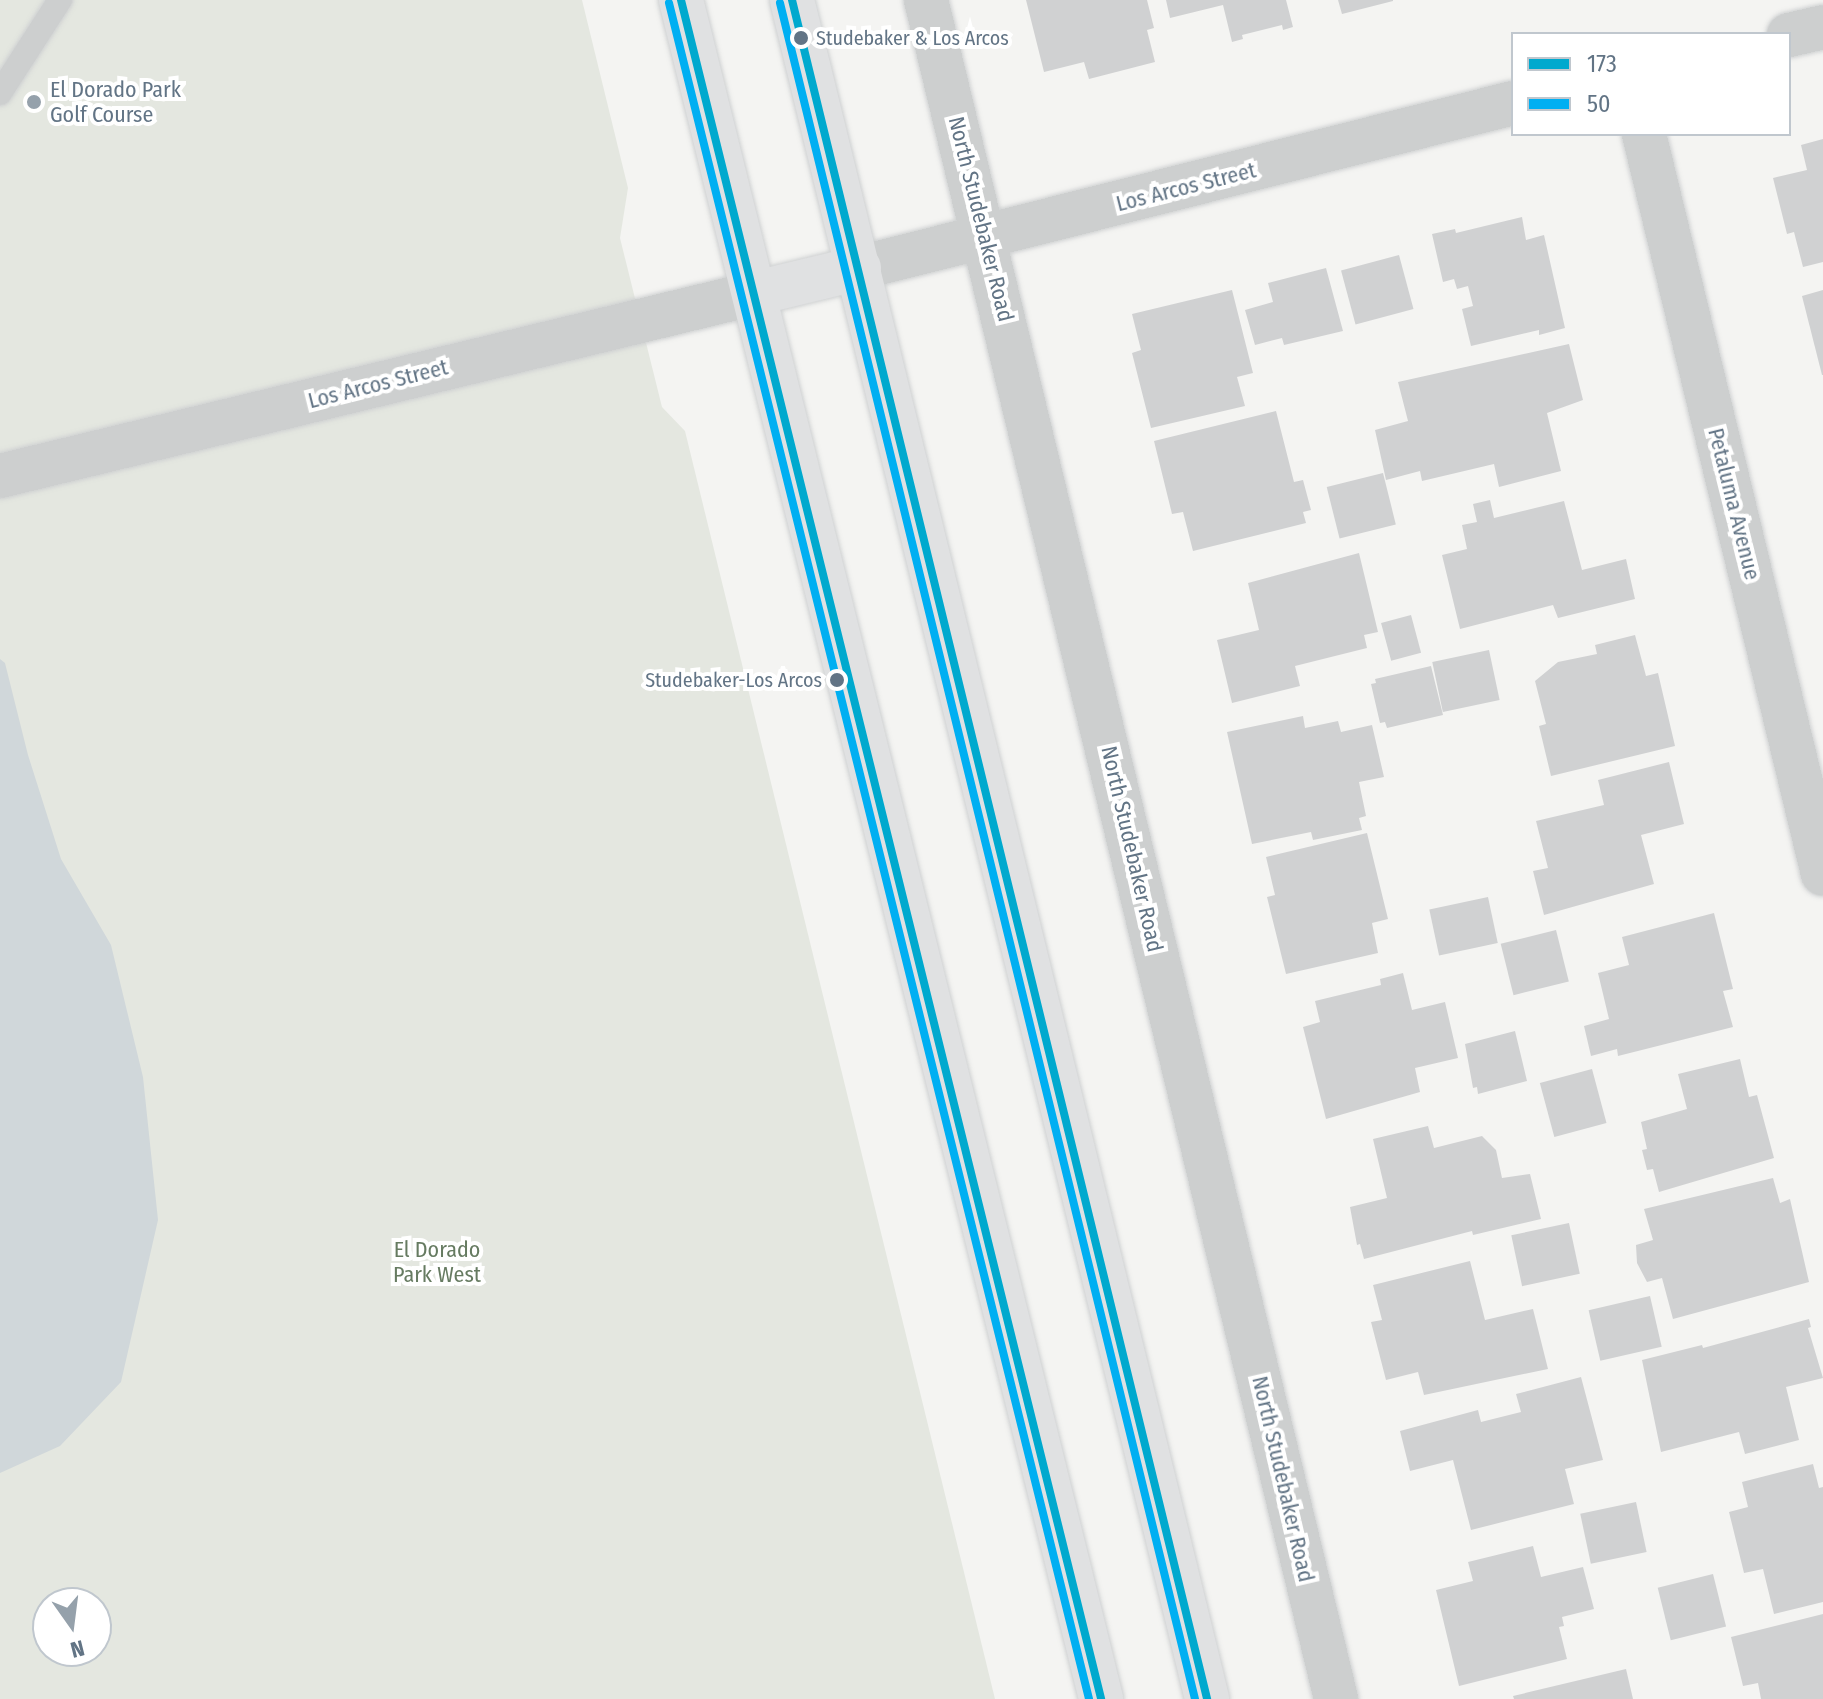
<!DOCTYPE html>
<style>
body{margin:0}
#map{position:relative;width:1823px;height:1699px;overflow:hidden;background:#f4f4f2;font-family:"Fira Sans Condensed",sans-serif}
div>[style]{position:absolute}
.green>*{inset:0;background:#e4e7e0}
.water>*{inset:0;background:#d0d7da}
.building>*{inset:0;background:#d0d1d2;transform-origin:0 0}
.roads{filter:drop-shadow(0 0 2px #cfd1d2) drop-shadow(0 0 2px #cfd1d2)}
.service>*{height:24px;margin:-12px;padding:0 12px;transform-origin:12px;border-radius:12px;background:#cdcfcf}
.minor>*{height:44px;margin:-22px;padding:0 22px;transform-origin:22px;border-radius:22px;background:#cdcfcf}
.secondary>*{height:44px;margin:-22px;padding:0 22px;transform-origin:22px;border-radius:22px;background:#e0e1e2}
.bus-1>*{height:8px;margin:-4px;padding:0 4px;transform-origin:4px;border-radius:4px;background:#00a9ce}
.bus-2>*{height:8px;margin:-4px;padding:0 4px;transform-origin:4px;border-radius:4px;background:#00aff2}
.dots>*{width:22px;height:22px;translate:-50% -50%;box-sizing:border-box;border:4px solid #fff;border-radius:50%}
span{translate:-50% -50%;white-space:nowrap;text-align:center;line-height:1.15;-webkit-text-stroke:8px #fff;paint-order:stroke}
.bus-label{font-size:20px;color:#627485}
.left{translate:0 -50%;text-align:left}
.right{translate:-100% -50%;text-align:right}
.poi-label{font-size:22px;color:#627485}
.street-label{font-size:22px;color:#627485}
.park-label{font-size:22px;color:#667b61}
.legend{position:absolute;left:1511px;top:32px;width:280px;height:104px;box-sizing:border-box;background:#fff;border:2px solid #c0c7ce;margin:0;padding:10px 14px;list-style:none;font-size:24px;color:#627485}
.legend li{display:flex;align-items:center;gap:16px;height:40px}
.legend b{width:40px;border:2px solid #c0c7ce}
.north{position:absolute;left:32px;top:1587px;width:80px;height:80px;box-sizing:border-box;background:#fff;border:2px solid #c0c7ce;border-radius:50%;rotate:166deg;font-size:22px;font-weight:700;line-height:32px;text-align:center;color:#627485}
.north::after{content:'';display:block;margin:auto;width:28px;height:36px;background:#95a1ab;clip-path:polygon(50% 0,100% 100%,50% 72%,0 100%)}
</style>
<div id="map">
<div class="green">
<div style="clip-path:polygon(evenodd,0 0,582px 0,628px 188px,620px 238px,662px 407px,685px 431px,995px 1699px,0 1699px,0 0,48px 1603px,96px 1603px,96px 1651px,48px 1651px,48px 1603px)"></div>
</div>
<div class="water">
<div style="clip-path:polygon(0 659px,5px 663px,28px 755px,61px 859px,111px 945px,143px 1077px,158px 1220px,121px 1382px,60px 1446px,0 1473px)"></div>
</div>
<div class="building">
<div style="clip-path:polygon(1026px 0,1147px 0,1154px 28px,1147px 30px,1155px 62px,1089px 79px,1084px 62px,1044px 72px)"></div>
<div style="clip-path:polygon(1166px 0,1286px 0,1293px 27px,1283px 30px,1282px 25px,1242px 35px,1243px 39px,1232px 42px,1223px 5px,1170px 18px)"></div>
<div style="clip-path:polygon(1338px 0,1393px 0,1393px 1px,1342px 14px)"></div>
<div style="clip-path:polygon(1823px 139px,1823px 262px,1803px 267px,1794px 232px,1787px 234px,1773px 178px,1807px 170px,1801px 145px)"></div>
<div style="clip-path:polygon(1522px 217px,1526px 240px,1544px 235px,1565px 328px,1539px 335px,1539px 330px,1471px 346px,1462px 309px,1473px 306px,1468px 286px,1457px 289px,1454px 279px,1443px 282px,1432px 234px,1455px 229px,1456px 233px)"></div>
<div style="left:1399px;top:255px;width:56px;height:60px;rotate:75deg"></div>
<div style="clip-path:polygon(1326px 268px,1343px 331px,1284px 345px,1282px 338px,1255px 345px,1245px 310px,1273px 302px,1268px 283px)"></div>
<div style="clip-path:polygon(1232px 290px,1253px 373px,1237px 377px,1245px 406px,1151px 428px,1132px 353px,1141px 350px,1132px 314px)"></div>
<div style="clip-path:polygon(1823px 290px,1823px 375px,1822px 375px,1802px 296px)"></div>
<div style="clip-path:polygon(1569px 344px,1583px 400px,1547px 413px,1561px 471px,1499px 487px,1494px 464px,1422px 481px,1420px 471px,1386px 480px,1375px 430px,1408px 421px,1398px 382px)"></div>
<div style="clip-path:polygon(1276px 411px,1294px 482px,1303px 480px,1311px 510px,1303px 512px,1306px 523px,1193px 551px,1183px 512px,1172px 514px,1154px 441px)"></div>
<div style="left:1383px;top:473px;width:53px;height:58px;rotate:76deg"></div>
<div style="clip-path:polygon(1490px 500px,1494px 518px,1564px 501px,1582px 570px,1626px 559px,1635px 599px,1558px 618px,1553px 605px,1460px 629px,1442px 555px,1467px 549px,1462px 525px,1477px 522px,1473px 504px)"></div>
<div style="clip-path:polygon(1359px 553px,1378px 632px,1364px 635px,1367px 648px,1295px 666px,1300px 686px,1232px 703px,1217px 640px,1259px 630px,1248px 583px)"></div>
<div style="left:1411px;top:615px;width:39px;height:31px;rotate:75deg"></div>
<div style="clip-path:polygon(1635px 635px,1646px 676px,1658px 673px,1675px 746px,1551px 776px,1539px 726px,1546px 724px,1535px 681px,1558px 662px,1597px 654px,1595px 645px)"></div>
<div style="left:1489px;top:650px;width:51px;height:58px;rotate:78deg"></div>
<div style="clip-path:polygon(1431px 666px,1443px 715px,1387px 728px,1385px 722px,1380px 723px,1371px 684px,1376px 683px,1375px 679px)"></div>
<div style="clip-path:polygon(1303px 716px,1305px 728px,1338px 721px,1341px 732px,1372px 725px,1384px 777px,1359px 782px,1366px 816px,1359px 818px,1362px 830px,1313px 840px,1311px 832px,1252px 844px,1227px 732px)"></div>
<div style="clip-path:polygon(1669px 762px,1684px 824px,1641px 835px,1654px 884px,1544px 915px,1533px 871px,1548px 868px,1536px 821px,1604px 805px,1598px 780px)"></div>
<div style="clip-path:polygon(1367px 833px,1388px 919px,1372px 923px,1378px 953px,1286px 974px,1267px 897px,1275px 895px,1266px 857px)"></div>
<div style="left:1488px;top:897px;width:47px;height:60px;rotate:78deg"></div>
<div style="clip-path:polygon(1714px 913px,1733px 989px,1723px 991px,1733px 1027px,1618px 1056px,1617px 1049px,1591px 1056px,1584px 1026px,1609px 1019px,1598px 973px,1629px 965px,1622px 937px)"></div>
<div style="left:1556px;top:930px;width:53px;height:57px;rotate:76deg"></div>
<div style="clip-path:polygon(1403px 973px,1412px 1010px,1445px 1002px,1458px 1058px,1415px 1068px,1420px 1092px,1326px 1119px,1303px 1027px,1320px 1022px,1315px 1001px,1381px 985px,1380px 979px)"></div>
<div style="clip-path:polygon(1515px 1031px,1527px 1081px,1478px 1094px,1477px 1087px,1473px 1088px,1465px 1044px)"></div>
<div style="clip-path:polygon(1740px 1059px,1749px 1097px,1757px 1095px,1774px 1158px,1659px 1192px,1653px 1169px,1647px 1170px,1642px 1150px,1647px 1149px,1641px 1122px,1687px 1109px,1678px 1074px)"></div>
<div style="left:1592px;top:1069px;width:56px;height:54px;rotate:75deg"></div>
<div style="clip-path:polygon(1428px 1126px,1434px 1148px,1482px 1136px,1496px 1150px,1502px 1178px,1530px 1174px,1541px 1219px,1473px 1235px,1472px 1231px,1364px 1259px,1360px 1244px,1357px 1245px,1350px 1207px,1387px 1198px,1373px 1139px)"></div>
<div style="clip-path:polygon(1773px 1178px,1780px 1203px,1790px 1199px,1809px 1282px,1673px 1319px,1662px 1278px,1647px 1282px,1637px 1263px,1636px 1245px,1653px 1240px,1644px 1209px)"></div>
<div style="left:1569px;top:1223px;width:52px;height:59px;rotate:78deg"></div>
<div style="clip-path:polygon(1470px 1261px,1485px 1320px,1533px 1309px,1548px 1369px,1424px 1395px,1418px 1372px,1386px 1380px,1371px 1322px,1382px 1320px,1373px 1285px)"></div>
<div style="left:1650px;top:1296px;width:52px;height:63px;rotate:77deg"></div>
<div style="clip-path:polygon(1809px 1319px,1811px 1327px,1808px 1328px,1823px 1378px,1786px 1387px,1799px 1440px,1745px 1454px,1739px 1432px,1661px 1452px,1642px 1360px,1702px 1345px,1703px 1348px)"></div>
<div style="clip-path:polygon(1581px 1377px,1603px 1460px,1565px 1469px,1574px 1504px,1471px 1530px,1453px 1460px,1410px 1471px,1400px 1431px,1478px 1410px,1481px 1422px,1521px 1412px,1516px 1394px)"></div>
<div style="clip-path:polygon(1813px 1464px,1819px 1488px,1823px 1487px,1823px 1602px,1774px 1614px,1763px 1569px,1744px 1573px,1729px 1512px,1748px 1507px,1742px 1482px)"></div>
<div style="left:1636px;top:1502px;width:51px;height:57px;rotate:78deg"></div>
<div style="clip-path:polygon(1533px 1546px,1541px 1577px,1583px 1567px,1594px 1609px,1562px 1617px,1564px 1626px,1559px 1627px,1567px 1659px,1459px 1686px,1436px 1590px,1473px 1581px,1468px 1562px)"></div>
<div style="left:1713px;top:1574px;width:54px;height:57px;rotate:76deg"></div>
<div style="clip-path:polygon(1823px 1614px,1823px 1699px,1761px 1699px,1758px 1683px,1743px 1686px,1731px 1637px)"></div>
<div style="clip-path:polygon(1626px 1669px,1633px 1699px,1514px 1699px,1513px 1696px)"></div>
</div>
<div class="roads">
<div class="service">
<div style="left:0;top:93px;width:111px;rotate:-57.2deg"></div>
</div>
<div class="minor">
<div style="left:926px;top:0;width:1748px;rotate:76.43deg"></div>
<div style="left:1789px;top:35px;width:35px;rotate:-13deg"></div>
<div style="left:1644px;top:134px;width:761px;rotate:76.4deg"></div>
<div style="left:859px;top:268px;width:674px;rotate:-14.16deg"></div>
<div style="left:0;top:476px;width:778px;rotate:-13.61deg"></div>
</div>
<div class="secondary">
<div style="left:681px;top:0;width:1750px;rotate:76.11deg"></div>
<div style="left:792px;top:0;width:1749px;rotate:76.27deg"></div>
<div style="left:756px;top:293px;width:106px;rotate:-13.6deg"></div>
</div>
</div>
<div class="bus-1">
<div style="left:681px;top:0;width:1750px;rotate:76.11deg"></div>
<div style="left:792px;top:0;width:1749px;rotate:76.27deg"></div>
</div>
<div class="bus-2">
<div style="left:669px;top:3px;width:1747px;rotate:76.09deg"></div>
<div style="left:780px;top:3px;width:1746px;rotate:76.25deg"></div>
</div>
<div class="dots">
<div style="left:801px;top:38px;background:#627485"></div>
<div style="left:34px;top:102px;background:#95a1ab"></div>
<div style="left:837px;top:680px;background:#627485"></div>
</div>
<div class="bus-label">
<span class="left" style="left:816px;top:38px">Studebaker &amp; Los Arcos</span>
<span class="right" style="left:822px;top:680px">Studebaker-Los Arcos</span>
</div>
<div class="poi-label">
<span class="left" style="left:50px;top:102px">El Dorado Park<br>Golf Course</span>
</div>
<div class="street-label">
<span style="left:1186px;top:187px;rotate:-14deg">Los Arcos Street</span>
<span style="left:981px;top:219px;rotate:76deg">North Studebaker Road</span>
<span style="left:378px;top:384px;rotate:-14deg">Los Arcos Street</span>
<span style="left:1734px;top:504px;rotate:76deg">Petaluma Avenue</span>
<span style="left:1132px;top:849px;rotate:77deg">North Studebaker Road</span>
<span style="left:1283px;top:1479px;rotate:77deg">North Studebaker Road</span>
</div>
<div class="park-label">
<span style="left:437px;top:1262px">El Dorado<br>Park West</span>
</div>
<ul class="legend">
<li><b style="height:10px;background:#00a9ce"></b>173</li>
<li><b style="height:10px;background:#00aff2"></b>50</li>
</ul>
<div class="north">N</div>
</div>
